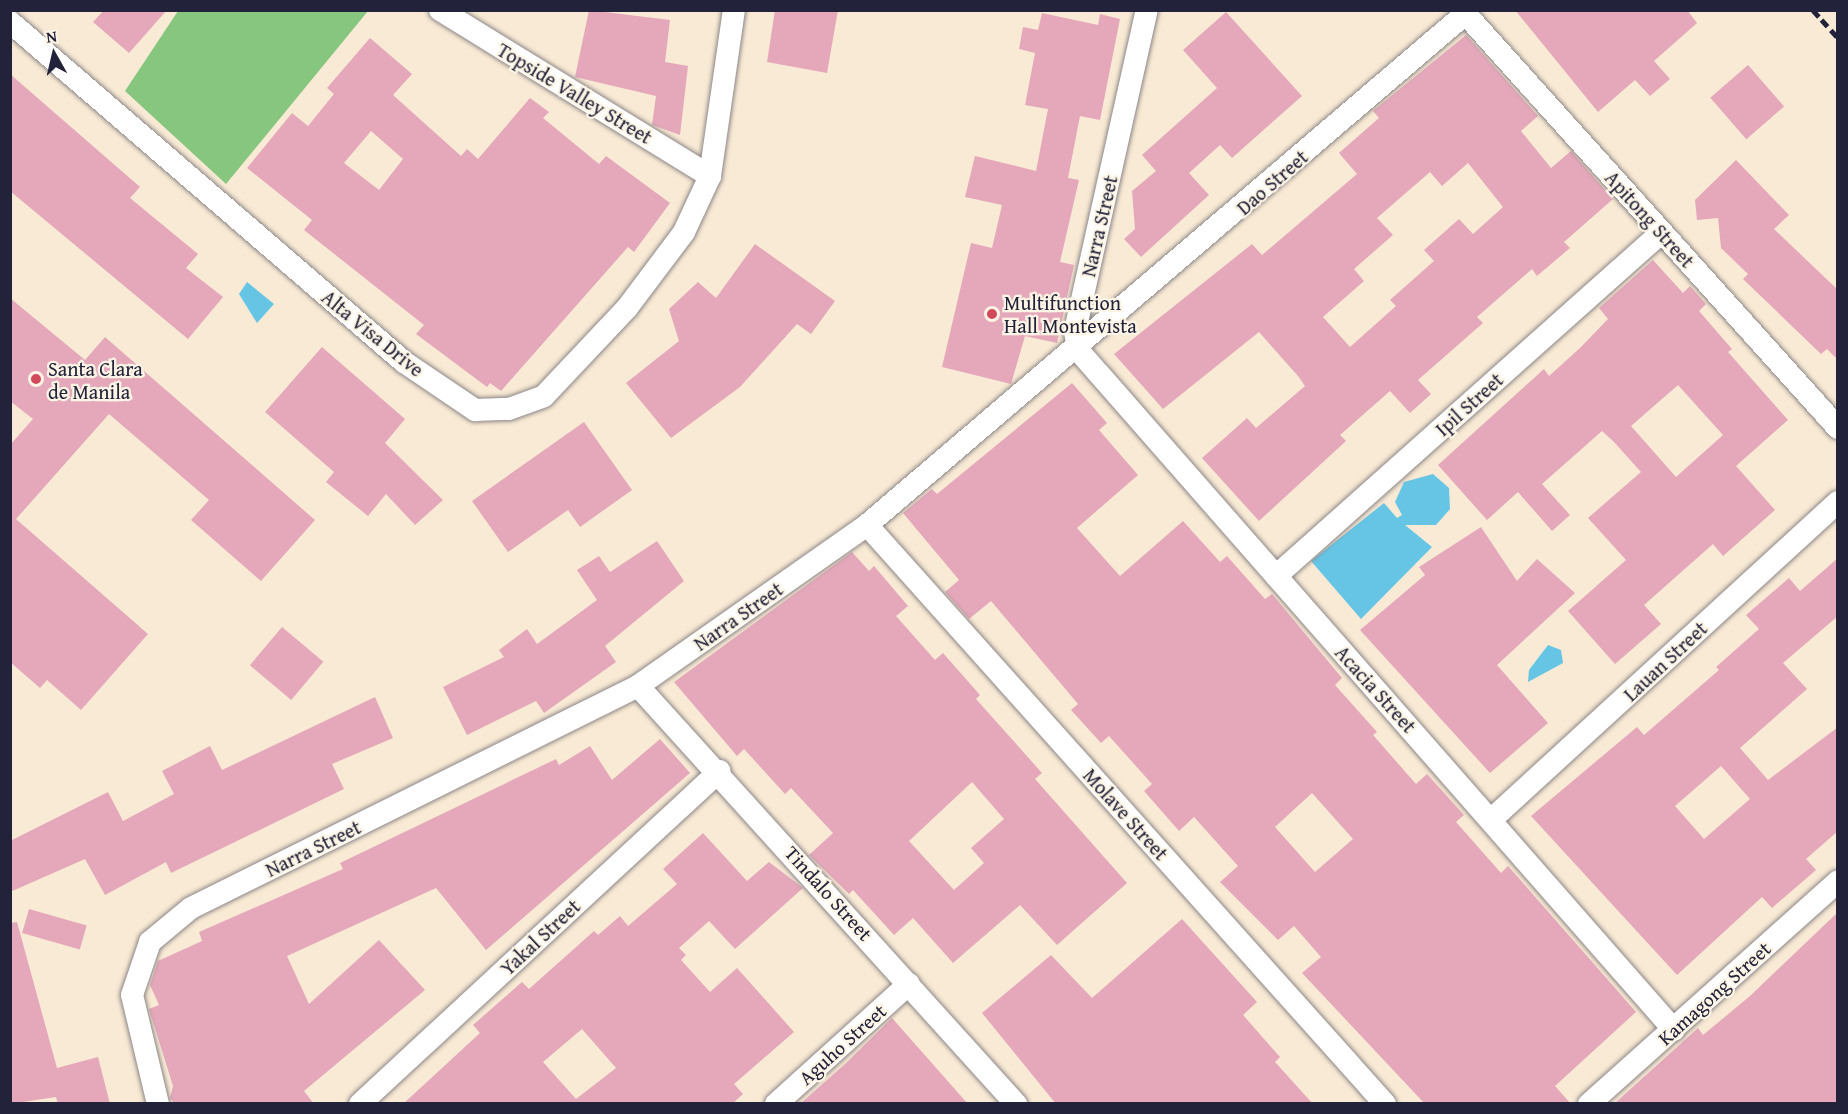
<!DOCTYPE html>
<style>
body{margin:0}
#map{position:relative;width:1848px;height:1114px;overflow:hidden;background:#f8ead4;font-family:"Gentium Book Plus",serif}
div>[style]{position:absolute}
.green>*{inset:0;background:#86c67e}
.water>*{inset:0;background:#66c5e4}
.building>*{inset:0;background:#e5a8bb;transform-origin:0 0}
.roads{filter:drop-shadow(0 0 2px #8d8688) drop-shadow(0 0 2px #8d8688)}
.street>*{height:22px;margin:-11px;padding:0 11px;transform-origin:11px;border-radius:11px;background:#fff}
.rail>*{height:4.5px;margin-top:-2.25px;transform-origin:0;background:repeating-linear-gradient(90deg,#22223b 0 9px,transparent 0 13.5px)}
.dots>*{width:16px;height:16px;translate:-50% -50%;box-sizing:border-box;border:3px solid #fcf5e5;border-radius:50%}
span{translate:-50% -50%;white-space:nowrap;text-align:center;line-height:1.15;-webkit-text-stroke:4.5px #fcf5e5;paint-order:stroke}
.street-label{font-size:20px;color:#22223b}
.poi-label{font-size:20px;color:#22223b}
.left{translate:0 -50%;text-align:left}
.frame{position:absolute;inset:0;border:12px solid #22223b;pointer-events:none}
.north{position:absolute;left:24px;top:24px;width:60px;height:60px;-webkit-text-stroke:4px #fcf5e5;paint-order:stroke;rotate:352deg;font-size:16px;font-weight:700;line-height:24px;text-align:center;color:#22223b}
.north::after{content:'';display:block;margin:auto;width:21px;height:27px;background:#22223b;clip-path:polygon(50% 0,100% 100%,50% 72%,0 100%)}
</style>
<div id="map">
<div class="green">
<div style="clip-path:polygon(178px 11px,178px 10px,368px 11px,226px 184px,125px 91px)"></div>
</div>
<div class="water">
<div style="clip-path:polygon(247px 282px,274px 304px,257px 323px,239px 294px)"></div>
<div style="clip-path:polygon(1433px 474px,1449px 488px,1450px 509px,1436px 525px,1405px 525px,1432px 547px,1361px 619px,1311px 561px,1384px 503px,1397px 518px,1402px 515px,1395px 502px,1404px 482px)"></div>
<div style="clip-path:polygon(1548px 645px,1561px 650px,1563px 663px,1528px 682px,1529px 670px)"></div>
</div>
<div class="building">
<div style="clip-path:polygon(104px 10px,167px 10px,129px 53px,93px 22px)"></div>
<div style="clip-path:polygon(589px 10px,670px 20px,665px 62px,688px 66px,680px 135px,652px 125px,656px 96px,575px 77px)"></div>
<div style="clip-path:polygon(775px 10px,838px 10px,827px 73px,767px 62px)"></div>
<div style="clip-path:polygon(1515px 10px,1687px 10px,1697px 23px,1654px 61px,1670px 79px,1650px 96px,1635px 80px,1598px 112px)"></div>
<div style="clip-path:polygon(1226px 12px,1302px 96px,1232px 158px,1220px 145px,1189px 173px,1209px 195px,1141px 257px,1124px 239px,1135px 229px,1132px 191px,1156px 171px,1142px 155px,1217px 88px,1183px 50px)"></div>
<div style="clip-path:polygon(1042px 13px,1098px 25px,1100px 14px,1120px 19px,1100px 120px,1080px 116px,1068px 178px,1079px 180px,1060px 262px,1074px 265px,1057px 343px,1025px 336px,1011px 384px,942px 367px,971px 243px,992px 248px,1002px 205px,965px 197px,975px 156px,1036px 171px,1048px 109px,1025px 105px,1035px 53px,1019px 49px,1023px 27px,1038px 30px)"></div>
<div style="clip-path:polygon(evenodd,1466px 35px,1538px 116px,1521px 131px,1551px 168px,1571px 151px,1613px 199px,1564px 242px,1570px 248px,1537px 276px,1532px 269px,1477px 317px,1483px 323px,1418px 380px,1431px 394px,1410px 413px,1390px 391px,1340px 435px,1346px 441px,1259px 521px,1202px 458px,1247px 418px,1256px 428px,1305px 386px,1298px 376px,1259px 332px,1163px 409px,1114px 354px,1252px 244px,1262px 255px,1357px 174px,1339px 153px,1379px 118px,1373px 111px,1466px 35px,1468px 163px,1503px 207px,1473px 234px,1459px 219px,1424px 250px,1434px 261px,1390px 300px,1396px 306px,1350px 347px,1323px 317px,1364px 281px,1354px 269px,1393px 235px,1377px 218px,1430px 172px,1442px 186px,1468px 163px)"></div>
<div style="clip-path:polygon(evenodd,370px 38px,412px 74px,393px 95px,461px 156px,467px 149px,478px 159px,530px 98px,549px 112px,543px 118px,599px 164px,606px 156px,670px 203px,634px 252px,628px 247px,501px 391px,490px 383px,487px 387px,416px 334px,424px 325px,304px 230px,312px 220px,247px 168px,292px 113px,308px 126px,334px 94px,327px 88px,370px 38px,371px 131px,403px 159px,379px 190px,344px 163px,371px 131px)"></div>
<div style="left:1748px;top:65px;width:55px;height:50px;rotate:49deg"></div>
<div style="clip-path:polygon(10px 74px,140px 187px,130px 198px,198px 254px,186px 268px,223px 297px,188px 339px,10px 191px)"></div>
<div style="clip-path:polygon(1736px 160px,1789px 215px,1774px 229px,1838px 290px,1838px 360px,1827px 349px,1821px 354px,1743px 279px,1748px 274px,1721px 248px,1718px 218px,1697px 220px,1695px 200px)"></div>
<div style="clip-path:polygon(755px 244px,835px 301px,811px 334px,797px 324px,740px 387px,671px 438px,626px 383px,679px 341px,669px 309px,698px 282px,716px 298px)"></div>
<div style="clip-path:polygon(evenodd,1653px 260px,1683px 293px,1690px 286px,1706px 304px,1699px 311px,1732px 349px,1728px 352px,1788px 420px,1736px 466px,1775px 510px,1723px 556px,1713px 544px,1644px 605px,1661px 624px,1615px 664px,1568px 611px,1626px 560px,1588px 518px,1641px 472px,1614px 442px,1602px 431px,1542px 484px,1570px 515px,1552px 531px,1518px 492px,1487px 520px,1438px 465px,1544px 369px,1549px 376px,1580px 348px,1608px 319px,1599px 308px,1653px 260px,1678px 385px,1723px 435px,1676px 477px,1631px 426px,1678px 385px)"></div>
<div style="clip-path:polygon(10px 298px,85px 360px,105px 337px,315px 520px,261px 581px,191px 520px,209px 500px,109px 414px,16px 519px,148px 634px,81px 710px,47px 680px,40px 688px,10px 662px,10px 445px,33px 419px,10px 401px)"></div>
<div style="clip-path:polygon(322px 347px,405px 419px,385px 443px,443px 500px,415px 525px,386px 494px,368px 516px,326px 482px,334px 472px,265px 412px)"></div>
<div style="clip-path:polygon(evenodd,1072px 383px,1107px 423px,1099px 430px,1138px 475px,1077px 528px,1120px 576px,1183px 521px,1220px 562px,1227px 556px,1265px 599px,1272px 594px,1342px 678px,1335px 685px,1377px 732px,1373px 735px,1416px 784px,1427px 774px,1464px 815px,1456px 822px,1501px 873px,1508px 866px,1636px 1012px,1555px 1086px,1571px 1104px,1425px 1104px,1302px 973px,1321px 957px,1294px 926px,1278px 940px,1220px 882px,1238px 866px,1194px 817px,1179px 831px,1144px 791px,1152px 784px,1109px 736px,1101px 743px,1071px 710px,1078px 704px,991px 601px,969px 619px,945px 592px,959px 580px,903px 513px,932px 489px,937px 494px,1072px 383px,1312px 793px,1353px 839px,1315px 872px,1275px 827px,1312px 793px)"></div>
<div style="clip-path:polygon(584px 422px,632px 490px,580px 527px,568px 510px,508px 552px,472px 501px)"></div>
<div style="clip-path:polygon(1481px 527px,1517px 581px,1537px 559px,1575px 593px,1497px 665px,1548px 723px,1490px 773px,1360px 630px,1425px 575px,1419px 567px)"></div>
<div style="clip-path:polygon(657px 541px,684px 581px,605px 646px,616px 662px,544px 713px,536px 701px,467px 735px,443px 687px,504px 657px,499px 650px,527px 629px,537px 644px,597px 600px,577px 570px,599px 556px,610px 572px)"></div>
<div style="clip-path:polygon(evenodd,852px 552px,869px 571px,874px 566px,908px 606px,896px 616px,935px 660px,943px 653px,980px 695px,976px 699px,1042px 773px,1035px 779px,1127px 883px,1057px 945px,1020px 905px,953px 963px,913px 918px,894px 935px,853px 890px,849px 894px,809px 855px,833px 833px,791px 788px,785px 794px,744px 749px,737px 756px,674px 682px,852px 552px,972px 782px,1004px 819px,971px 848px,984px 863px,954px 890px,909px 841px,972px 782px)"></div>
<div style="clip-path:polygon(evenodd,1838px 558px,1838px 616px,1783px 663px,1807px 689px,1740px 748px,1768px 780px,1838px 727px,1838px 831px,1806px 859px,1816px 870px,1772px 908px,1762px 897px,1677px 975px,1531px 816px,1637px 727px,1644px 735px,1719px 670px,1716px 667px,1759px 629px,1746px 615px,1789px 578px,1800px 591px,1838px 558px,1721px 766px,1750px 799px,1704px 839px,1675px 806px,1721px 766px)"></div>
<div style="left:282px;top:627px;width:54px;height:50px;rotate:40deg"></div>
<div style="clip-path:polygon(375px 697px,393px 738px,332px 764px,344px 789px,171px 873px,166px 862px,105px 895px,85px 859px,10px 892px,10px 841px,108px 792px,123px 821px,174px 794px,162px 771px,210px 746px,222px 770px)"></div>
<div style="clip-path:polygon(660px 739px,690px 773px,486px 950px,436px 888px,287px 956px,309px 1004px,379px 940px,425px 990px,304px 1091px,314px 1104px,175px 1104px,170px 1098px,173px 1086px,149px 1009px,159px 1005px,150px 985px,158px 961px,202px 941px,199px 932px,343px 869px,340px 863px,556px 759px,559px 765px,590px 746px,612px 780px)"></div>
<div style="clip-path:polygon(evenodd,703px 833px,747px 881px,769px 862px,803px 888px,735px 949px,709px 921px,679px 948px,686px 955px,681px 960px,710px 992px,737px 968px,794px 1032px,734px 1084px,743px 1094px,732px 1104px,403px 1104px,480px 1033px,473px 1025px,522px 982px,529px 989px,594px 931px,598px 935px,620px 916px,628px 926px,677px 884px,663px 869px,703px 833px,582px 1029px,616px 1068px,576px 1099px,543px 1062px,582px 1029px)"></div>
<div style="left:29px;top:909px;width:60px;height:25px;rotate:16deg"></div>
<div style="clip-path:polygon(1838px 912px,1838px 1104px,1614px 1104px,1698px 1028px,1703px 1035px,1750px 996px)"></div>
<div style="clip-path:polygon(1182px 919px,1257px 1002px,1243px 1015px,1280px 1057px,1275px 1062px,1313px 1104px,1056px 1104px,982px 1013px,1051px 955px,1092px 998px)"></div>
<div style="clip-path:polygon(17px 922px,57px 1068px,98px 1057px,110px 1104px,58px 1104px,56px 1097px,10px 1104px,10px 923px)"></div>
<div style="clip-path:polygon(892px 1018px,968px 1104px,800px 1104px,845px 1064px)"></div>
</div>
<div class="roads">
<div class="street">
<div style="left:440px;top:10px;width:317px;rotate:31.6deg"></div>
<div style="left:1462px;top:10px;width:562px;rotate:48.03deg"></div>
<div style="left:10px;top:22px;width:520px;rotate:40.79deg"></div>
<div style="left:404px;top:362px;width:86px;rotate:34.1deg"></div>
<div style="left:475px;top:410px;width:34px;rotate:-2deg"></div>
<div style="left:509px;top:409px;width:37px;rotate:-20deg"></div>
<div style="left:544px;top:396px;width:121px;rotate:-46.7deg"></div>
<div style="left:627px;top:308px;width:95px;rotate:-53.1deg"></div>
<div style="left:684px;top:232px;width:62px;rotate:-65.1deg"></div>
<div style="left:710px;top:176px;width:168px;rotate:-81.8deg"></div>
<div style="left:1078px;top:350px;width:904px;rotate:48.77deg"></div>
<div style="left:1078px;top:350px;width:19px;rotate:-99deg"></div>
<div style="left:1075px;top:331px;width:329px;rotate:-77.4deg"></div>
<div style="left:867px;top:525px;width:777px;rotate:48.18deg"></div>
<div style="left:1276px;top:576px;width:517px;rotate:-41.71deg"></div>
<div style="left:638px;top:686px;width:564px;rotate:47.88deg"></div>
<div style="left:1492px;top:819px;width:469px;rotate:-42.5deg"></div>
<div style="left:158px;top:1104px;width:112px;rotate:-103.4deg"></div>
<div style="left:132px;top:995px;width:56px;rotate:-71.2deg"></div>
<div style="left:150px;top:942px;width:53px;rotate:-39.7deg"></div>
<div style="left:191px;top:908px;width:499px;rotate:-26.4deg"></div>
<div style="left:638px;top:686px;width:280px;rotate:-35.1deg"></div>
<div style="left:867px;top:525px;width:787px;rotate:-40.51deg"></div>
<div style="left:360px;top:1104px;width:490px;rotate:-42.8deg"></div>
<div style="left:776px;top:1104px;width:179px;rotate:-42.1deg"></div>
<div style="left:1589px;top:1104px;width:334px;rotate:-41.8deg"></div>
</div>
</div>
<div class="rail">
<div style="left:1813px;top:10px;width:38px;rotate:48deg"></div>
</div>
<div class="dots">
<div style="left:992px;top:314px;background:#d1495b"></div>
<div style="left:36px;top:379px;background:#d1495b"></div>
</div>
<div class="street-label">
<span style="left:575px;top:93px;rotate:31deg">Topside Valley Street</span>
<span style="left:1272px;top:182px;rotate:-41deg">Dao Street</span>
<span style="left:1650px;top:219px;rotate:48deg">Apitong Street</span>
<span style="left:1099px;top:226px;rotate:-77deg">Narra Street</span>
<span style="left:373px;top:333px;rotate:39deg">Alta Visa Drive</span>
<span style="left:1469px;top:404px;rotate:-42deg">Ipil Street</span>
<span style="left:738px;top:616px;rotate:-35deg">Narra Street</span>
<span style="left:1665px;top:661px;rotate:-43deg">Lauan Street</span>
<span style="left:1376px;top:689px;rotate:48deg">Acacia Street</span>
<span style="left:1126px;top:814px;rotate:48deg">Molave Street</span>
<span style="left:313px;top:848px;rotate:-26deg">Narra Street</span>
<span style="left:829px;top:893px;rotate:48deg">Tindalo Street</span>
<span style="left:540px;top:937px;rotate:-43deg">Yakal Street</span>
<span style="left:1714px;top:993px;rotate:-42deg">Kamagong Street</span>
<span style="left:842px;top:1044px;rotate:-42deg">Aguho Street</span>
</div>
<div class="poi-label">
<span class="left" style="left:1004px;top:314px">Multifunction<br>Hall Montevista</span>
<span class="left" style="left:48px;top:380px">Santa Clara<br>de Manila</span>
</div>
<div class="frame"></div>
<div class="north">N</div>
</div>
